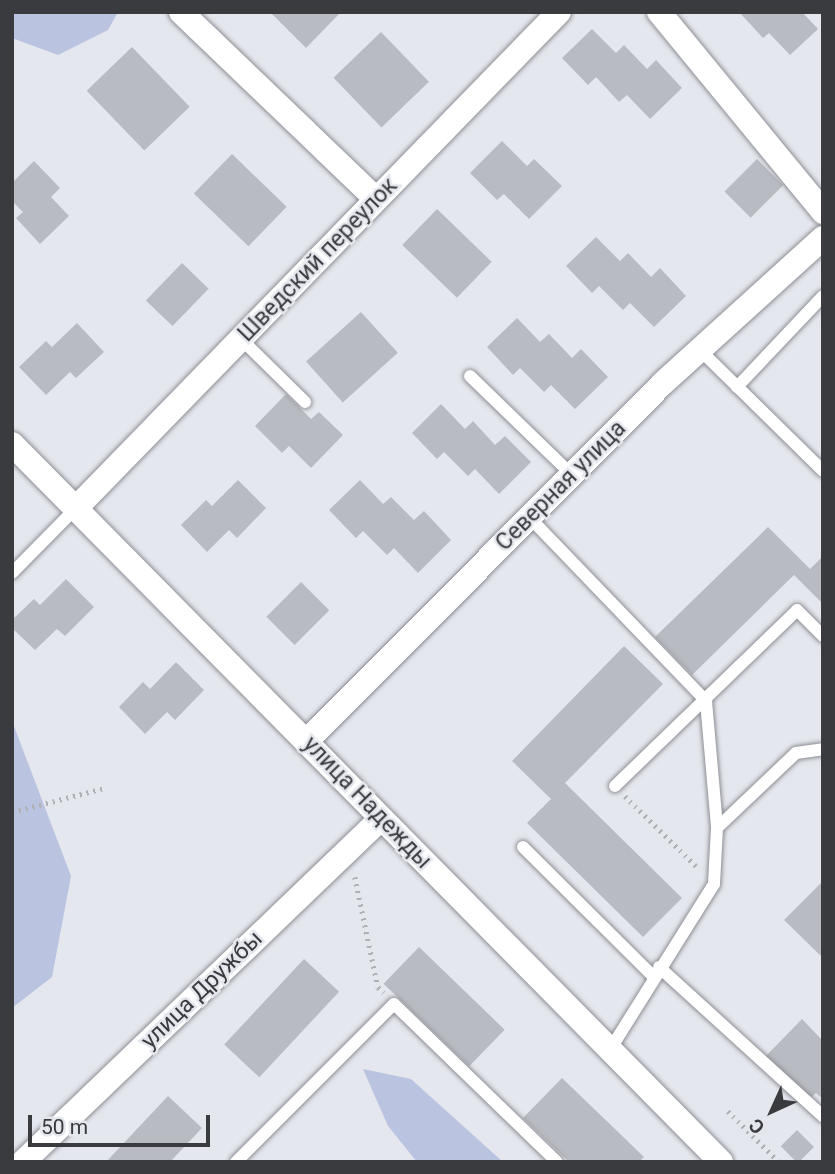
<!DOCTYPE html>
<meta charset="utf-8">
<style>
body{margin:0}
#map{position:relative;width:835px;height:1174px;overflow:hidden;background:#e5e7ee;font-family:Roboto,sans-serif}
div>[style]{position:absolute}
.green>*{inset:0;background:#bac3e0}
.building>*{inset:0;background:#b9bbc2;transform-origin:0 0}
.path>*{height:4.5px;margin-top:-2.25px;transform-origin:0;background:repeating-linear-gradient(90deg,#b0b1b7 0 2px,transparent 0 7px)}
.roads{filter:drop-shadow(0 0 2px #8d8f95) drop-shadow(0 0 2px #8d8f95)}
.service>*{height:12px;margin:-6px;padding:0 6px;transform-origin:6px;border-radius:6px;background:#fff}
.minor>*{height:24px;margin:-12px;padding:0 12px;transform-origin:12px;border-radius:12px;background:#fff}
span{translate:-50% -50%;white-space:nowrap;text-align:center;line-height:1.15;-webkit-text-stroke:5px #e5e7ee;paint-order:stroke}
.street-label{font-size:23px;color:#3a3b3e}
.frame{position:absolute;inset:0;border:14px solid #3a3b3e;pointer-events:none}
.north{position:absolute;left:737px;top:1076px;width:70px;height:70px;-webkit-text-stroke:5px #e5e7ee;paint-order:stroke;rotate:225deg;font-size:19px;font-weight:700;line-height:28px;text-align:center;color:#3a3b3e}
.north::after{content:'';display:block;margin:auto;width:24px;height:32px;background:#3a3b3e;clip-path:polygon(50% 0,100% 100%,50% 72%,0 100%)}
.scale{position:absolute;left:28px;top:1115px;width:182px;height:32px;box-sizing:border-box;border:4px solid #3a3b3e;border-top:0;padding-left:9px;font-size:21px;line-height:24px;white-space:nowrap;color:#3a3b3e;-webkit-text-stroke:5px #e5e7ee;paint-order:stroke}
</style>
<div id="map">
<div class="green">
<div style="clip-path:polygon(12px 12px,118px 12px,108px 30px,58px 55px,12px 38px)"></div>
<div style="clip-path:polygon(12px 721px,71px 876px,52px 977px,12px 1008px)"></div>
<div style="clip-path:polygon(363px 1069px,411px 1079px,503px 1162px,417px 1162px,388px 1126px)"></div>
</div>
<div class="building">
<div style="clip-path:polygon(270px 12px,341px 12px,306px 48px)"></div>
<div style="clip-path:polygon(739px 12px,802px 12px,818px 29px,790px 55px,769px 33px,763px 38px)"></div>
<div style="clip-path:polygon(592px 29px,616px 53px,624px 45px,647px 69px,656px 60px,682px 88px,650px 119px,627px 95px,619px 102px,596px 77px,588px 85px,562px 58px)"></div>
<div style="left:381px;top:32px;width:69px;height:66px;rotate:46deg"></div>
<div style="left:132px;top:47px;width:83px;height:63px;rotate:46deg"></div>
<div style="clip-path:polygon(502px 141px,527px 166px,534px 159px,562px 186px,529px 219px,504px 194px,497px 200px,470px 173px)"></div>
<div style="left:232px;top:154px;width:76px;height:55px;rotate:44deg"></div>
<div style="left:757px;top:159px;width:37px;height:46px;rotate:45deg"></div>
<div style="clip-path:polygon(34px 161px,60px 188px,51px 197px,69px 216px,40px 244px,16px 218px,23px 212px,12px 201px,12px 183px)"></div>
<div style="left:437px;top:209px;width:76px;height:50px;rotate:44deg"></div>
<div style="clip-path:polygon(596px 237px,620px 261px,628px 253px,651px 277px,660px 268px,686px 296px,654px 327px,630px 303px,623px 310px,599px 286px,592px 293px,566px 266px)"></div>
<div style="left:182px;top:263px;width:37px;height:52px;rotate:44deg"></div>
<div style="left:361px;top:312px;width:55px;height:74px;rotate:48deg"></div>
<div style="clip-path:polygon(517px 318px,540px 342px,549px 334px,572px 358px,581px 349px,608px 377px,575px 409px,551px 385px,544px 392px,520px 368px,513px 375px,487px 347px)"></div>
<div style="clip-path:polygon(77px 323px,104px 352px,76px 378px,70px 372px,46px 395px,19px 367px,46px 341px,52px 347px)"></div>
<div style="clip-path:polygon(286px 394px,311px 419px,319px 412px,343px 435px,311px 468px,289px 446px,282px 453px,255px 426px)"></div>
<div style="clip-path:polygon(441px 404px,465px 429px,473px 421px,495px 445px,505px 436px,531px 462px,499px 494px,475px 469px,468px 476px,444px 452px,437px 459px,412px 433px)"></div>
<div style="clip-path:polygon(238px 480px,266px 508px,237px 538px,229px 530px,207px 552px,181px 525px,206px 500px,212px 506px)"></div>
<div style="clip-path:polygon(360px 480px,383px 504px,391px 497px,414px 520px,424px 511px,451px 540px,418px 573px,394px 548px,387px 555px,363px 531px,356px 538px,329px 510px)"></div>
<div style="clip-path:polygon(768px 527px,810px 569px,823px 556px,823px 604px,794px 575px,692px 675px,655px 637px)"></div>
<div style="clip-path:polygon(66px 579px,94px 607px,65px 636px,57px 629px,35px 650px,12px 628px,12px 620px,34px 599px,40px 605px)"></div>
<div style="left:301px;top:582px;width:40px;height:49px;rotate:45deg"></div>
<div style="clip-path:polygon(624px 646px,663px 684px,565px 783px,682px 898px,643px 937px,527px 823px,551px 799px,512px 761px)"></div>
<div style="clip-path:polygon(176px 662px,204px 690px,175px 720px,167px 712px,145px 734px,119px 707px,143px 682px,150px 689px)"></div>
<div style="clip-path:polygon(823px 881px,823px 958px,784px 920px)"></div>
<div style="left:419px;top:947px;width:119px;height:51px;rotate:44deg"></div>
<div style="left:304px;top:959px;width:48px;height:117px;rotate:43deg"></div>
<div style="clip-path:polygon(802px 1019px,823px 1041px,823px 1099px,816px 1093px,807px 1101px,764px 1058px)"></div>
<div style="clip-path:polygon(562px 1078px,644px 1157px,639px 1162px,569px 1162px,523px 1118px)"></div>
<div style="clip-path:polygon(168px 1096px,202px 1128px,170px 1162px,106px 1162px)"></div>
<div style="left:797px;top:1130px;width:24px;height:23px;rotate:45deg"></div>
</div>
<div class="path">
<div style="left:625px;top:796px;width:100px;rotate:44.6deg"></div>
<div style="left:12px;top:812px;width:95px;rotate:-14.6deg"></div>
<div style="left:355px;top:877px;width:112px;rotate:78.2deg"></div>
<div style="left:378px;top:987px;width:8px;rotate:45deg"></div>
<div style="left:728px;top:1111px;width:72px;rotate:45deg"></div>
</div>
<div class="roads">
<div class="service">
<div style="left:241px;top:339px;width:90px;rotate:44.5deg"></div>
<div style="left:699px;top:349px;width:174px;rotate:44.5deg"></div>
<div style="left:470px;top:376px;width:142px;rotate:44.1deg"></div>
<div style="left:737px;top:387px;width:125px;rotate:-46.6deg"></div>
<div style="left:530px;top:518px;width:254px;rotate:46.1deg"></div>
<div style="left:706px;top:701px;width:127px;rotate:85deg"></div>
<div style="left:717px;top:828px;width:56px;rotate:93.1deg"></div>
<div style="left:714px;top:884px;width:196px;rotate:122.1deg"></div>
<div style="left:12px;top:573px;width:93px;rotate:-45.4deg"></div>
<div style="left:615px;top:786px;width:253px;rotate:-44deg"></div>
<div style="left:797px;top:610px;width:37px;rotate:45deg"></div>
<div style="left:717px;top:828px;width:109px;rotate:-43.5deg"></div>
<div style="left:796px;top:753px;width:27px;rotate:-8deg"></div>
<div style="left:523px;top:847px;width:183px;rotate:44.8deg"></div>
<div style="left:659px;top:967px;width:222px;rotate:42.3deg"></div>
<div style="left:236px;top:1162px;width:223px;rotate:-45deg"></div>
<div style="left:394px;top:1004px;width:227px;rotate:44.1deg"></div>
</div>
<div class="minor">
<div style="left:181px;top:12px;width:270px;rotate:43.8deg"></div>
<div style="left:659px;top:12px;width:259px;rotate:50.6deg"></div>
<div style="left:12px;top:444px;width:1009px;rotate:45.36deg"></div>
<div style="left:77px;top:507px;width:691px;rotate:-45.76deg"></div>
<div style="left:307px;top:741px;width:505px;rotate:-45.16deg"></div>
<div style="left:663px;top:383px;width:216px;rotate:-42.2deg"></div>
<div style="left:23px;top:1162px;width:496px;rotate:-43.8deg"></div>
</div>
</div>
<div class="street-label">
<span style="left:318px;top:260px;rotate:-46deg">Шведский переулок</span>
<span style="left:561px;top:486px;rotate:-45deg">Северная улица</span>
<span style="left:367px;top:803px;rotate:46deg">улица Надежды</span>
<span style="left:202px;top:990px;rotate:-44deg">улица Дружбы</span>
</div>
<div class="frame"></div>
<div class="north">С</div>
<div class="scale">50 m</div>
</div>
